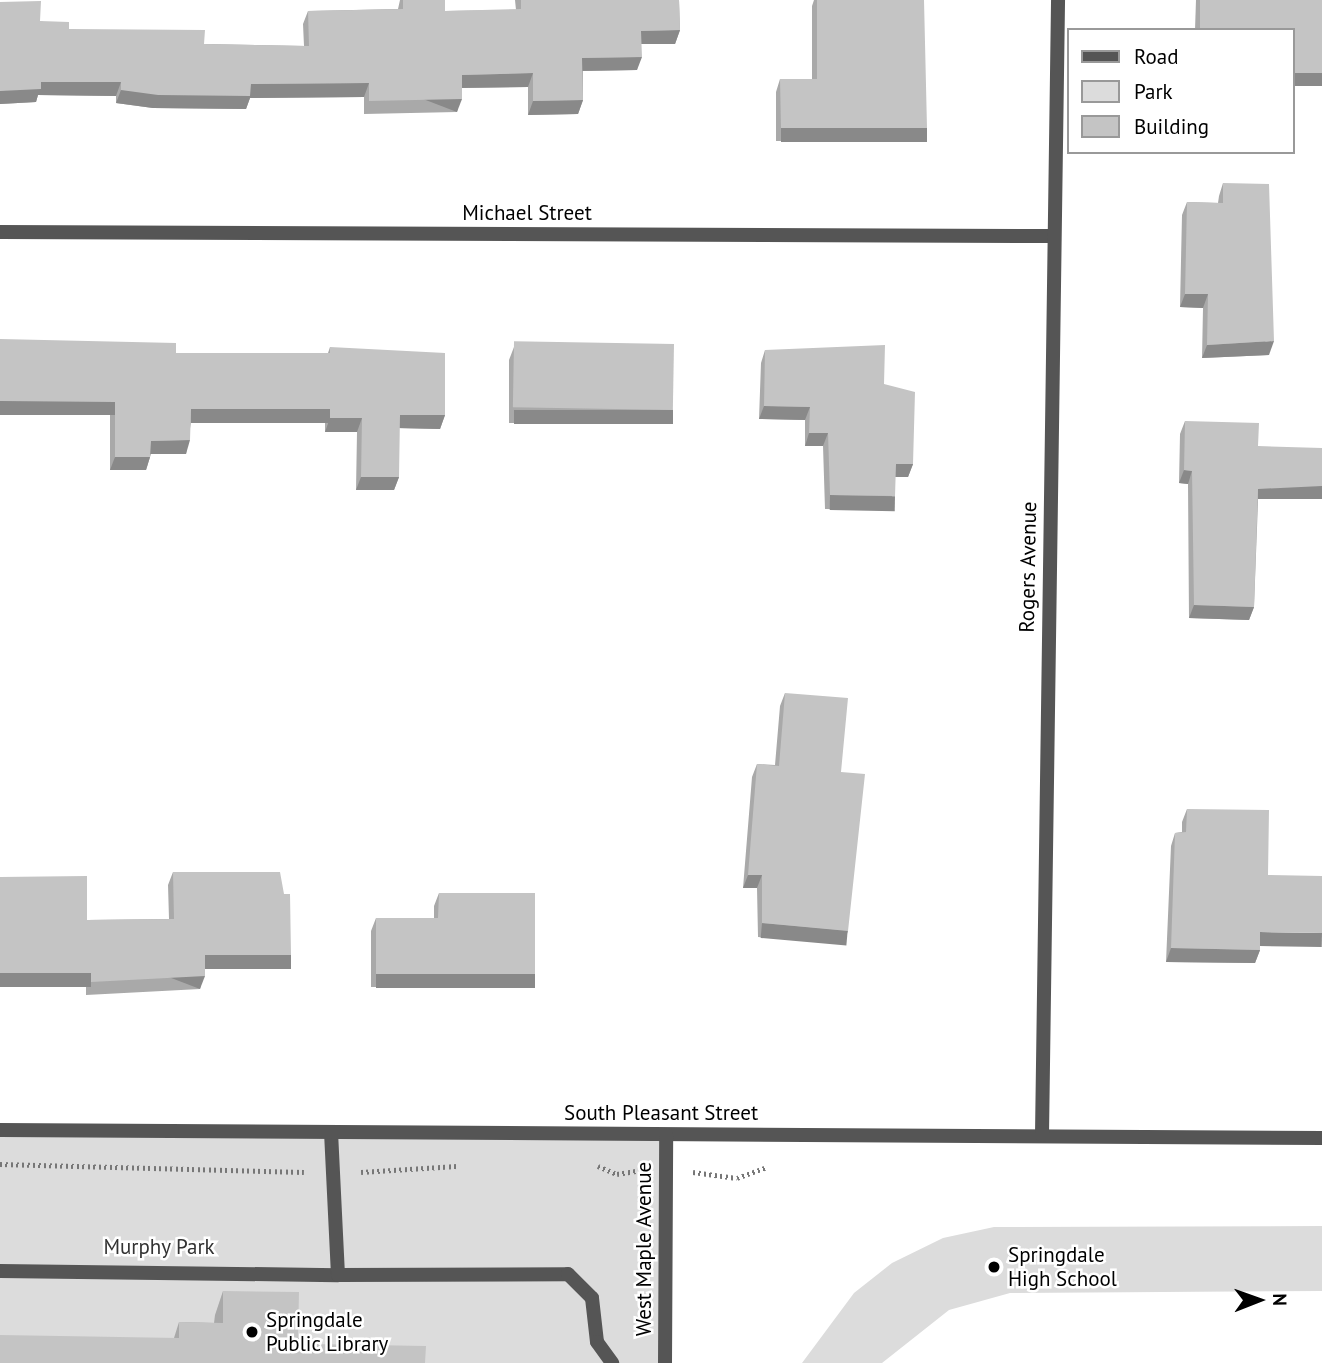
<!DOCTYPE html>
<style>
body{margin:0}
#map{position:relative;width:1322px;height:1363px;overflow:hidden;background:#fff;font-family:"PT Sans",sans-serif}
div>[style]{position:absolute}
.green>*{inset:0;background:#dcdcdc;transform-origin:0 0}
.path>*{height:4.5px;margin-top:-2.25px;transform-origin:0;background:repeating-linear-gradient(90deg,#777 0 2px,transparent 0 5.5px)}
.service>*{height:14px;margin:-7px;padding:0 7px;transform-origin:7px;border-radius:7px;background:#555}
.minor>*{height:14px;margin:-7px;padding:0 7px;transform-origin:7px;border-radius:7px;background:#555}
.wall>*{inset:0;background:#a9a9a9}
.shaded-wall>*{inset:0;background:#898989;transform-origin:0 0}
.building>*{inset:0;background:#c4c4c4;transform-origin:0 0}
.dots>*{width:19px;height:19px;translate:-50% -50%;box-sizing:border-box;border:4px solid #fff;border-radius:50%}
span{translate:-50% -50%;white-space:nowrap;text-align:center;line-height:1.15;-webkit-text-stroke:5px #fff;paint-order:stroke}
.street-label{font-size:21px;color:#000}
.park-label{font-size:21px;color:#333}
.poi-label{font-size:21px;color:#000}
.left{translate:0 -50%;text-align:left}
.legend{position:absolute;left:1067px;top:28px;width:228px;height:126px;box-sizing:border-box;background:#fff;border:2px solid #999;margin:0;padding:9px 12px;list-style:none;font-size:21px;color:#000}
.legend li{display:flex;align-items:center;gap:14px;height:35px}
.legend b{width:35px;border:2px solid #999}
.north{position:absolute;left:1224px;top:1265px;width:70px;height:70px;-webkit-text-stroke:5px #fff;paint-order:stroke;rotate:89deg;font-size:19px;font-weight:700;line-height:28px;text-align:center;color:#000}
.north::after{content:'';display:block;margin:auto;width:24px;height:32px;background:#000;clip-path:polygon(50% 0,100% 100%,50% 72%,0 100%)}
</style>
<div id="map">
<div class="green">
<div style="left:0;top:1130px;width:666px;height:233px"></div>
<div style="clip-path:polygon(1322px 1226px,1322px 1291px,1010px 1293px,949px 1310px,882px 1363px,802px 1363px,854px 1293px,892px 1263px,943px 1238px,994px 1227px)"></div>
</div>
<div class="path">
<div style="left:0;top:1164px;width:304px;rotate:1.5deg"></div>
<div style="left:598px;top:1166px;width:21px;rotate:23deg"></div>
<div style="left:617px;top:1174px;width:19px;rotate:-9deg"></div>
<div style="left:361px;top:1172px;width:96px;rotate:-3.6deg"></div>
<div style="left:693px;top:1172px;width:44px;rotate:7.8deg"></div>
<div style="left:737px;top:1178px;width:30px;rotate:-20deg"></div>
</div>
<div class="service">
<div style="left:0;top:1271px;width:338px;rotate:0.7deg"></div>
<div style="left:338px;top:1275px;width:143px;rotate:-92.8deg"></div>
<div style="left:338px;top:1275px;width:230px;rotate:-0.2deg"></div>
<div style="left:568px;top:1274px;width:34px;rotate:45deg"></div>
<div style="left:592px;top:1298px;width:44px;rotate:83.5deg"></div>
<div style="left:597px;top:1342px;width:26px;rotate:54deg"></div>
</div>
<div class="minor">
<div style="left:0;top:232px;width:1054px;rotate:0.22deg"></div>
<div style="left:0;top:1130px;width:1322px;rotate:0.35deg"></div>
<div style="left:1042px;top:1135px;width:1135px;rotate:-89.19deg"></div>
<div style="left:665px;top:1363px;width:228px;rotate:-89.7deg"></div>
</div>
<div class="wall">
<div style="clip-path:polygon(400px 0,445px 0,445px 11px,516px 10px,515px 0,679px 0,680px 30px,675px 44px,641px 44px,637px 70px,583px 71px,583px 100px,578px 114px,528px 115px,528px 87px,462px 88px,457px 112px,364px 114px,364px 97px,250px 98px,246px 109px,153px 108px,116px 103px,116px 96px,38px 95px,36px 102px,0 104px,0 2px,40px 21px,69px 29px,204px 44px,304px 46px,303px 24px,308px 11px,398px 9px)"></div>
<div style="clip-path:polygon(814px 0,924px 0,922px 142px,776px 141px,776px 92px,780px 79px,812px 79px,812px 6px)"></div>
<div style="clip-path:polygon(1196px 0,1322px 0,1292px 30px,1195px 30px)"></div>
<div style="clip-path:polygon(1223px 183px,1269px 355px,1202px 358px,1203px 308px,1180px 307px,1182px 215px,1187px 202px,1218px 203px,1219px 196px)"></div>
<div style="clip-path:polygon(330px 347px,445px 415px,440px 429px,399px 428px,399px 477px,394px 490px,356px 490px,357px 432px,325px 432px,325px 422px,191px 422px,186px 454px,151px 454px,146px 470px,110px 470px,110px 415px,0 415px,176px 353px,328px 353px)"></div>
<div style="clip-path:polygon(514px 347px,673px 410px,669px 423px,509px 423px,509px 360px)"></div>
<div style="clip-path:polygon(765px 350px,884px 384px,913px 464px,908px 477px,895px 477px,890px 510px,825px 509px,823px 446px,805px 446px,805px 420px,759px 419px,761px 363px)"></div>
<div style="clip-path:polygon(1185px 421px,1258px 446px,1258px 502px,1254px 607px,1249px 620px,1189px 618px,1188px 484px,1179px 483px,1180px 434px)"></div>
<div style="clip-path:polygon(785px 693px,841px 772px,848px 931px,843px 944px,758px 937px,757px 888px,743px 888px,752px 777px,757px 764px,775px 765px,780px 706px)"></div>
<div style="clip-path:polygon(1187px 809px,1260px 945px,1260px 950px,1255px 963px,1166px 962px,1171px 846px,1175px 833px,1182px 832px,1182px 822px)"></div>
<div style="clip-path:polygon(173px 872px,286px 968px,205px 968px,200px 989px,86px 995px,86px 986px,0 987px,0 877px,87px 920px,169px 919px,168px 885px)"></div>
<div style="clip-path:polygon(439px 893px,530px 988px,371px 987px,371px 931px,376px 918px,434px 918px,434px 906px)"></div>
<div style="clip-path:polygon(223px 1291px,308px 1344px,425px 1363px,174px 1338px,179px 1322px,214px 1323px,215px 1315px)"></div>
</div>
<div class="shaded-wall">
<div style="clip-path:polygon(680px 30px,675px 44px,636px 44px,641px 31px)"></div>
<div style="clip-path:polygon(642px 57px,637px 70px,578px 71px,582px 58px)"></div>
<div style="clip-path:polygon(533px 73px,528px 87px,457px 88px,462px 75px)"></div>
<div style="left:1292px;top:73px;width:30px;height:13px"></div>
<div style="clip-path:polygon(41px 82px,121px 82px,116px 96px,38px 95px,36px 102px,0 104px,0 91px)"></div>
<div style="clip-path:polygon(369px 83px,364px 97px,250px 98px,246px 109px,153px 108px,116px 103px,121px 90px,251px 84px)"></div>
<div style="left:462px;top:99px;width:14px;height:93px;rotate:111deg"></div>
<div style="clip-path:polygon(583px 100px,578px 114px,528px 115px,533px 101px)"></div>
<div style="left:781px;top:128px;width:146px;height:14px"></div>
<div style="clip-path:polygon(1185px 294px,1208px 294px,1203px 308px,1180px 307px)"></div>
<div style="clip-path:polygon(1274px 341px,1269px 355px,1202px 358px,1207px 345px)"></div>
<div style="left:0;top:401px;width:115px;height:14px"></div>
<div style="clip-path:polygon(764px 406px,810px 407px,805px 420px,759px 419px)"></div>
<div style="left:191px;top:409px;width:139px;height:14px"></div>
<div style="left:514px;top:410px;width:159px;height:14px"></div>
<div style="clip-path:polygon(400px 415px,445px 415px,440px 429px,395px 428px)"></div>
<div style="clip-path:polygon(330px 418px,362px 418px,357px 432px,325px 432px)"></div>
<div style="clip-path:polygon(809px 433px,828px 433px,823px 446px,805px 446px)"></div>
<div style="clip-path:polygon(190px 440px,186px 454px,146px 454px,151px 441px)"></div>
<div style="clip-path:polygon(115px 457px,150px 457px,146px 470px,110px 470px)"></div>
<div style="clip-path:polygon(896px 464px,913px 464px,908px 477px,891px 477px)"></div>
<div style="clip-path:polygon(1184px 470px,1192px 471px,1188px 484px,1179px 483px)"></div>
<div style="clip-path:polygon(361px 477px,399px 477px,394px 490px,356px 490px)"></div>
<div style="left:1322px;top:486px;width:13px;height:64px;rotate:90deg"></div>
<div style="left:830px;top:495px;width:65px;height:15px;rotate:1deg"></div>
<div style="clip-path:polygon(1194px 605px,1254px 607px,1249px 620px,1189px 618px)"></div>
<div style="clip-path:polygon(748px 875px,762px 875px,757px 888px,743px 888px)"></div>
<div style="left:762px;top:923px;width:86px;height:15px;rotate:5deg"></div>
<div style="left:1260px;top:932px;width:62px;height:14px;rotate:1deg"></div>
<div style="clip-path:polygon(1171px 948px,1260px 950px,1255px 963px,1166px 962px)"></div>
<div style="left:205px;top:955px;width:86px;height:14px"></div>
<div style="left:0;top:973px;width:91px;height:14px"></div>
<div style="left:376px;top:974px;width:159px;height:14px"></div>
<div style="left:205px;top:976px;width:14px;height:114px;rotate:111deg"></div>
</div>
<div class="building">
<div style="clip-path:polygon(403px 0,445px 0,445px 11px,521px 9px,521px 0,679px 0,680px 30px,641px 31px,642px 57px,582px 58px,583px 100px,533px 101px,533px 73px,462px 75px,462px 99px,369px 101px,369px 83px,251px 84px,250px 96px,158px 95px,121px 90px,121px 82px,41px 82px,41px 89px,0 91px,0 2px,41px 1px,40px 21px,69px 22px,69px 29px,205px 30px,204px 44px,309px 46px,308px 11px,403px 9px)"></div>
<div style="clip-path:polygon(817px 0,924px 0,927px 128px,781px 128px,780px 79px,817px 79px)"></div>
<div style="clip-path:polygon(1200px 0,1322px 0,1322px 73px,1292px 73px,1292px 30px,1200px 30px)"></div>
<div style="clip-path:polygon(1223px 183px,1269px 184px,1274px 341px,1207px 345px,1208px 294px,1185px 294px,1187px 202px,1223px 203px)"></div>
<div style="clip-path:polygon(0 339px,176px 343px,176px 353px,330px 353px,330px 347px,445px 353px,445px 415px,400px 415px,399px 477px,361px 477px,362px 418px,330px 418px,330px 409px,191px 409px,190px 440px,151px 441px,150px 457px,115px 457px,115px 402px,0 401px)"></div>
<div style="left:674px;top:344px;width:66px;height:160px;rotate:91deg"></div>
<div style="clip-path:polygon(885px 345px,884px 384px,915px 392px,913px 464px,896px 464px,895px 496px,830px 495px,828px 433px,809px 433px,810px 407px,764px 406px,765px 350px)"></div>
<div style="clip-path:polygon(1185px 421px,1259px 423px,1258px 446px,1322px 448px,1322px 486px,1258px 489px,1254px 607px,1194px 605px,1192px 471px,1184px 470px)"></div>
<div style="clip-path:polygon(785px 693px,848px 698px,841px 772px,865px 774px,848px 931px,762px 923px,762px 875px,748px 875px,757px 764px,779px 766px)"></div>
<div style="clip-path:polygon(1187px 809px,1269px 810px,1268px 875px,1322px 876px,1322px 933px,1260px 932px,1260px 950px,1171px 948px,1175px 833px,1186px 832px)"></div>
<div style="clip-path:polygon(173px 872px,280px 872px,284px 894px,290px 894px,291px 955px,205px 955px,205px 976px,91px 982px,91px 973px,0 973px,0 877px,87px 876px,87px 920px,174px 919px)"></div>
<div style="clip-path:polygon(439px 893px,535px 893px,535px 974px,376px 974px,376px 918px,438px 918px)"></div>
<div style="clip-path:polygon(223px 1291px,299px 1292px,298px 1338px,308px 1344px,426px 1346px,425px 1363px,0 1363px,0 1335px,179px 1338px,179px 1322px,223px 1323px)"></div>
</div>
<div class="dots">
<div style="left:994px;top:1267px;background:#000"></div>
<div style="left:252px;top:1332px;background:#000"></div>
</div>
<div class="street-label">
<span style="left:527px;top:213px">Michael Street</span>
<span style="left:1028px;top:567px;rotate:-89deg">Rogers Avenue</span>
<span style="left:661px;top:1113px">South Pleasant Street</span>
<span style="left:644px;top:1249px;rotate:-90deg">West Maple Avenue</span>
</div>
<div class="park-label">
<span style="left:159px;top:1247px">Murphy Park</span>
</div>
<div class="poi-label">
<span class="left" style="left:1008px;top:1267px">Springdale<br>High School</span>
<span class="left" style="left:266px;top:1332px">Springdale<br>Public Library</span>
</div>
<ul class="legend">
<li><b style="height:9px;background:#555"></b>Road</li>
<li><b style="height:19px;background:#dcdcdc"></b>Park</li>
<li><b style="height:19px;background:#c4c4c4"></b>Building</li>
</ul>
<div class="north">N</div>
</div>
